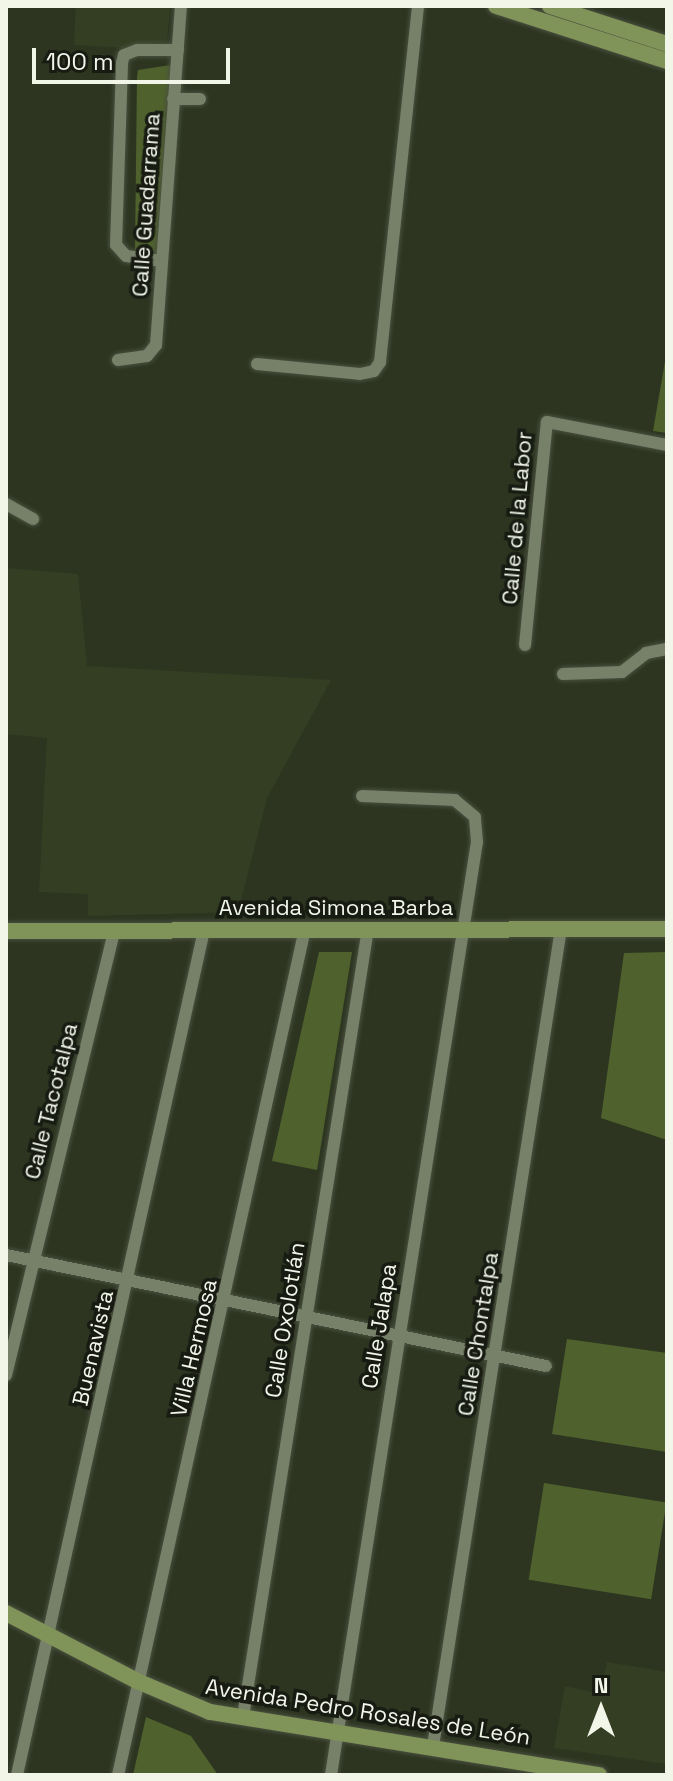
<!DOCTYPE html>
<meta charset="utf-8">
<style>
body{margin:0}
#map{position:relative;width:673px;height:1781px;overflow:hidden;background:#2d3521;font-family:"Space Grotesk",sans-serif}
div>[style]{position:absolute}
.built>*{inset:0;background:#343e23}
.green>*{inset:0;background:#4f622d;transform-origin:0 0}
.roads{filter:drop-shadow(0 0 2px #4a503f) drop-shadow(0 0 2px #4a503f)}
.street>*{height:12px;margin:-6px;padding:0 6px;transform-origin:6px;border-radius:6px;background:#778069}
.secondary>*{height:16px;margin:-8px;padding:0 8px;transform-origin:8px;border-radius:8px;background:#809358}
span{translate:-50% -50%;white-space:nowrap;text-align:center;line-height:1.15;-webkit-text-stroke:7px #171b12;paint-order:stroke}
.street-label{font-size:22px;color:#f1f6e9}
.frame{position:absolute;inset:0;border:8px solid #f1f6e9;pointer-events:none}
.north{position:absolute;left:561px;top:1669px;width:80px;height:80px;-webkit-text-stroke:6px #171b12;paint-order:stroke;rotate:0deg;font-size:22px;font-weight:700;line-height:32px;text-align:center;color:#f1f6e9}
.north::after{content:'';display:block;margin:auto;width:28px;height:36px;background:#f1f6e9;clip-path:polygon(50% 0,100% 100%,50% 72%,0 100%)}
.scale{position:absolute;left:32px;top:48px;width:198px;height:36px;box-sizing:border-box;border:4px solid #f1f6e9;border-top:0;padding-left:10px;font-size:24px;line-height:28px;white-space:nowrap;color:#f1f6e9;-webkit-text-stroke:6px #171b12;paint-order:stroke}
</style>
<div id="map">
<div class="built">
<div style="clip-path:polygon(76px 6px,170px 6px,167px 41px,125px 48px,74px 45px)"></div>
<div style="clip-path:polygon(6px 568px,78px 574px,87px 666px,331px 680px,267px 798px,238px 912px,88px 916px,88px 894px,39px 892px,47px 738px,6px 734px)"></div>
<div style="clip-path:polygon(607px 1662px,667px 1672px,667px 1764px,554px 1748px,565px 1686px,600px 1694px)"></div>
</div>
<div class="green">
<div style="clip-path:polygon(171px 65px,158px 256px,135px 251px,137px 77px,138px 70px)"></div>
<div style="clip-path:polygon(667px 350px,667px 433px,653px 431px)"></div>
<div style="clip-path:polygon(319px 952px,352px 952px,317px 1170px,272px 1161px)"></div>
<div style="clip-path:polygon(667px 952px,667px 1140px,601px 1118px,624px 953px)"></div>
<div style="clip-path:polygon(567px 1339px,667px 1353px,667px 1452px,552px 1434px)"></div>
<div style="left:544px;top:1483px;width:124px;height:98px;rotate:9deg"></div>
<div style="clip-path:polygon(146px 1717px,191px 1736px,218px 1775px,133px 1775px)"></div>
</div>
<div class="roads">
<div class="street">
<div style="left:173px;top:99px;width:27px"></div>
<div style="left:162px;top:261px;width:36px;rotate:-172deg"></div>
<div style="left:126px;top:256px;width:15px;rotate:-132deg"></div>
<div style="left:116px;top:245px;width:182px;rotate:-88.1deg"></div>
<div style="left:122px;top:63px;width:8px;rotate:-76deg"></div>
<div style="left:124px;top:55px;width:14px;rotate:-21deg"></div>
<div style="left:137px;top:50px;width:41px"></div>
<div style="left:118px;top:360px;width:29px;rotate:-8deg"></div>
<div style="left:147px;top:356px;width:14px;rotate:-51deg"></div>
<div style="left:156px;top:345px;width:340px;rotate:-85.8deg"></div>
<div style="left:257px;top:364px;width:103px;rotate:5.5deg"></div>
<div style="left:360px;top:374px;width:14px;rotate:-12deg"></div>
<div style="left:374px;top:371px;width:11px;rotate:-56deg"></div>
<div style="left:380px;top:362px;width:358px;rotate:-83.9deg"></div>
<div style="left:6px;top:504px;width:31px;rotate:29deg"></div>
<div style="left:525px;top:645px;width:224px;rotate:-84.4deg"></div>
<div style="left:547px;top:422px;width:122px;rotate:10.9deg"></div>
<div style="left:563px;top:674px;width:59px;rotate:-1.9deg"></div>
<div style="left:622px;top:672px;width:31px;rotate:-38deg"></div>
<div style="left:646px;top:653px;width:21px;rotate:-11deg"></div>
<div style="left:6px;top:1255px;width:551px;rotate:11.62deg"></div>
<div style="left:6px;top:1375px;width:457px;rotate:-76.3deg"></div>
<div style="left:243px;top:1717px;width:798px;rotate:-80.99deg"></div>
<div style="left:433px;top:1746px;width:827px;rotate:-81.1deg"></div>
<div style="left:17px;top:1775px;width:865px;rotate:-77.52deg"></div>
<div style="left:118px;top:1775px;width:866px;rotate:-77.54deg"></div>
<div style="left:331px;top:1775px;width:944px;rotate:-81.11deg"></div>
<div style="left:477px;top:842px;width:25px;rotate:-95deg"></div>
<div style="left:475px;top:817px;width:26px;rotate:-140deg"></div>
<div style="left:455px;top:800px;width:93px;rotate:-177.5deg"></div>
</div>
<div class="secondary">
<div style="left:496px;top:6px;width:180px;rotate:17.8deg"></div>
<div style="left:550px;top:6px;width:123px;rotate:18deg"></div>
<div style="left:6px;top:931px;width:661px;rotate:-0.17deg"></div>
<div style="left:6px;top:1613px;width:148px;rotate:27.4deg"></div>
<div style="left:137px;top:1681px;width:79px;rotate:23deg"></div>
<div style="left:210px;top:1712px;width:394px;rotate:9.2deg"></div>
</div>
</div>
<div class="street-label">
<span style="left:146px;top:205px;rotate:-86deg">Calle Guadarrama</span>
<span style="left:517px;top:518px;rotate:-85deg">Calle de la Labor</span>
<span style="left:336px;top:908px">Avenida Simona Barba</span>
<span style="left:51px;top:1101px;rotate:-76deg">Calle Tacotalpa</span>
<span style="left:285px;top:1320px;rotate:-81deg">Calle Oxolotlán</span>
<span style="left:379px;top:1326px;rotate:-81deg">Calle Jalapa</span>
<span style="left:478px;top:1334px;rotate:-81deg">Calle Chontalpa</span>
<span style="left:93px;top:1348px;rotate:-77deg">Buenavista</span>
<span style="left:194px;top:1348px;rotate:-77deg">Villa Hermosa</span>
<span style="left:368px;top:1712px;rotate:9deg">Avenida Pedro Rosales de León</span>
</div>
<div class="frame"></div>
<div class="north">N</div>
<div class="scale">100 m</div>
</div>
